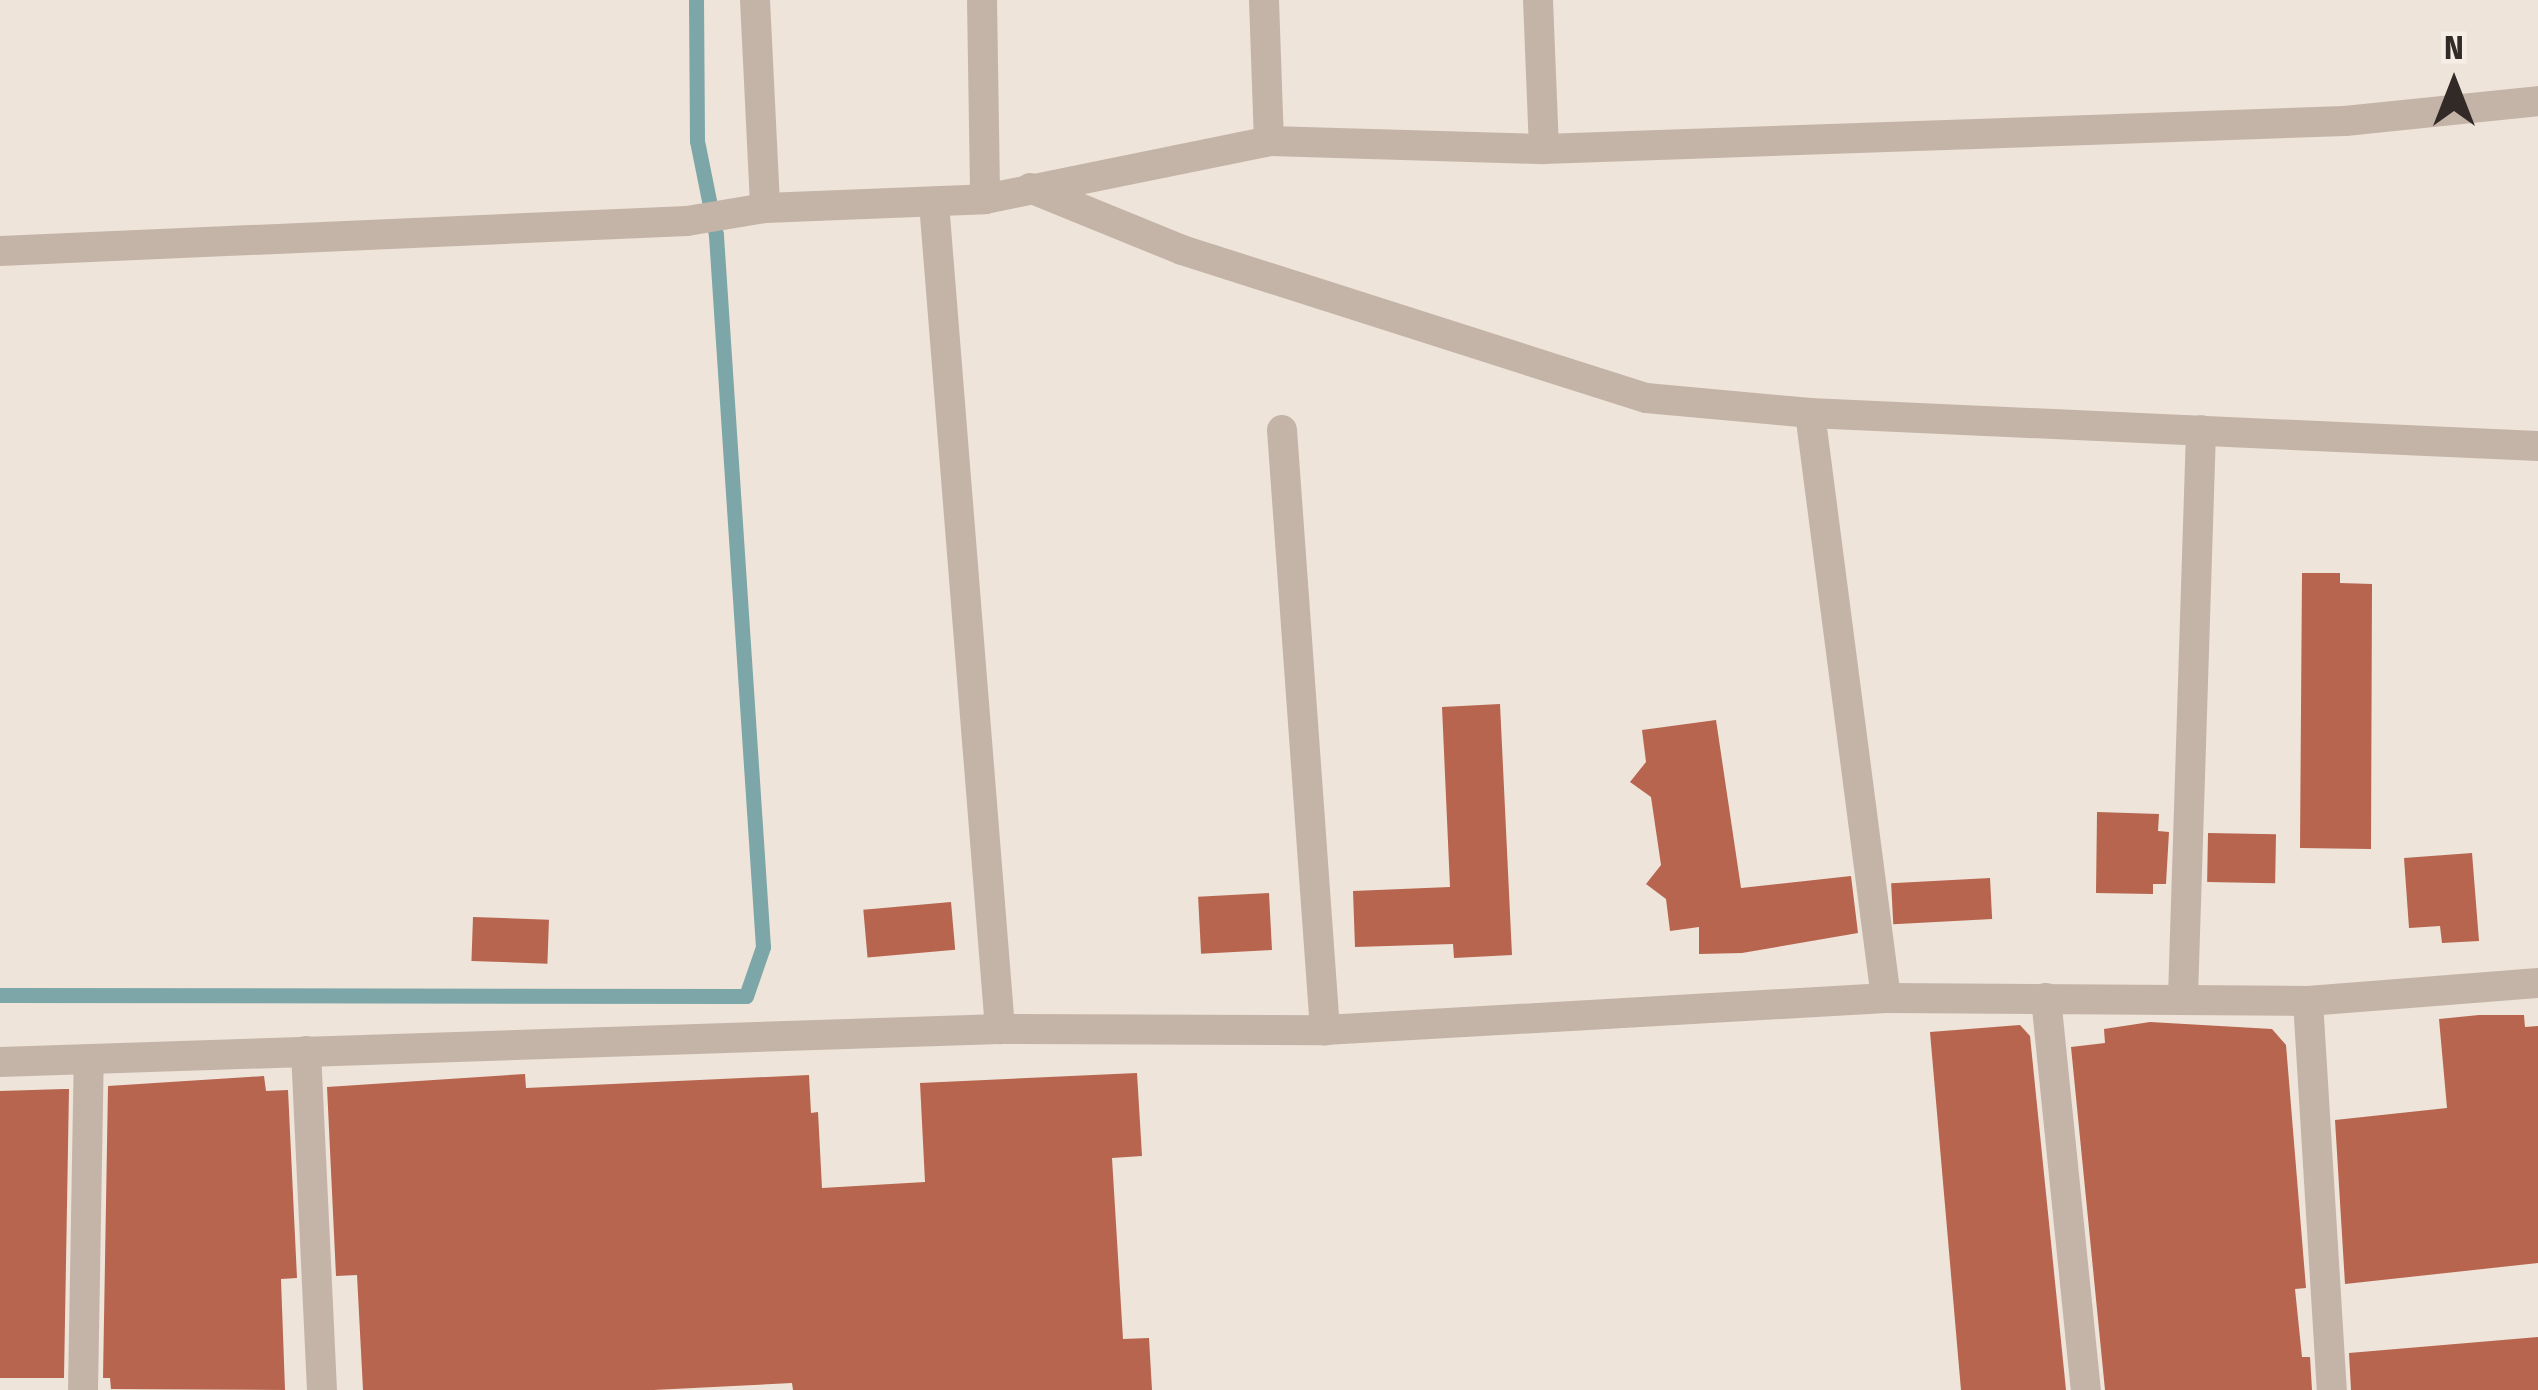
<!DOCTYPE html>
<style>
body{margin:0}
#map{position:relative;width:2538px;height:1390px;overflow:hidden;background:#eee4d9;font-family:"Fira Sans Condensed",sans-serif}
div>[style]{position:absolute}
.stream>*{height:15px;margin:-7.5px;padding:0 7.5px;transform-origin:7.5px;border-radius:7.5px;background:#7ca6a7}
.building>*{inset:0;background:#b7654e;transform-origin:0 0}
.street>*{height:30px;margin:-15px;padding:0 15px;transform-origin:15px;border-radius:15px;background:#c4b4a7}
span{translate:-50% -50%;white-space:nowrap;text-align:center;line-height:1.15;-webkit-text-stroke:9px #f6eee5;paint-order:stroke}
.north{position:absolute;left:2394px;top:24px;width:120px;height:120px;-webkit-text-stroke:9px #f6eee5;paint-order:stroke;rotate:0deg;font-size:33px;font-weight:700;line-height:48px;text-align:center;color:#322a27}
.north::after{content:'';display:block;margin:auto;width:42px;height:54px;background:#322a27;clip-path:polygon(50% 0,100% 100%,50% 72%,0 100%)}
</style>
<div id="map">
<div class="stream">
<div style="left:0;top:995px;width:746px;rotate:0.08deg"></div>
<div style="left:746px;top:996px;width:52px;rotate:-70.9deg"></div>
<div style="left:763px;top:947px;width:714px;rotate:-93.78deg"></div>
<div style="left:716px;top:235px;width:96px;rotate:-101.4deg"></div>
<div style="left:697px;top:141px;width:141px;rotate:-90.4deg"></div>
</div>
<div class="building">
<div style="clip-path:polygon(2302px 573px,2340px 573px,2340px 583px,2372px 584px,2371px 849px,2300px 848px)"></div>
<div style="clip-path:polygon(1500px 704px,1512px 955px,1454px 958px,1453px 944px,1355px 947px,1353px 891px,1450px 887px,1442px 707px)"></div>
<div style="clip-path:polygon(1716px 720px,1741px 888px,1851px 876px,1858px 933px,1742px 953px,1699px 954px,1699px 927px,1670px 931px,1666px 899px,1646px 884px,1661px 865px,1651px 797px,1630px 782px,1646px 762px,1642px 730px)"></div>
<div style="clip-path:polygon(2097px 812px,2159px 814px,2158px 831px,2169px 832px,2166px 884px,2153px 884px,2153px 894px,2096px 893px)"></div>
<div style="left:2208px;top:833px;width:68px;height:49px;rotate:1deg"></div>
<div style="clip-path:polygon(2472px 853px,2479px 941px,2442px 943px,2440px 926px,2409px 928px,2404px 858px)"></div>
<div style="left:1990px;top:878px;width:41px;height:99px;rotate:87deg"></div>
<div style="left:1269px;top:893px;width:57px;height:71px;rotate:87deg"></div>
<div style="left:951px;top:902px;width:48px;height:88px;rotate:85deg"></div>
<div style="left:473px;top:917px;width:76px;height:44px;rotate:2deg"></div>
<div style="clip-path:polygon(2479px 1015px,2524px 1015px,2525px 1027px,2538px 1026px,2538px 1263px,2345px 1284px,2335px 1120px,2447px 1108px,2439px 1019px)"></div>
<div style="clip-path:polygon(2150px 1022px,2272px 1029px,2286px 1045px,2306px 1288px,2295px 1289px,2302px 1357px,2310px 1357px,2312px 1390px,2105px 1390px,2071px 1047px,2105px 1043px,2104px 1029px)"></div>
<div style="clip-path:polygon(2020px 1025px,2030px 1036px,2066px 1390px,1961px 1390px,1930px 1032px)"></div>
<div style="clip-path:polygon(1137px 1073px,1142px 1156px,1112px 1158px,1123px 1339px,1149px 1338px,1152px 1390px,793px 1390px,792px 1383px,653px 1390px,363px 1390px,357px 1275px,336px 1276px,327px 1087px,525px 1074px,526px 1088px,809px 1075px,811px 1113px,818px 1112px,822px 1188px,925px 1182px,920px 1083px)"></div>
<div style="clip-path:polygon(264px 1076px,266px 1091px,288px 1090px,297px 1278px,281px 1279px,285px 1390px,111px 1389px,110px 1378px,103px 1378px,108px 1086px)"></div>
<div style="clip-path:polygon(64px 1089px,69px 1089px,64px 1378px,0 1378px,0 1091px)"></div>
<div style="clip-path:polygon(2538px 1337px,2538px 1390px,2351px 1390px,2349px 1353px)"></div>
</div>
<div class="street">
<div style="left:755px;top:0;width:208px;rotate:87.2deg"></div>
<div style="left:982px;top:0;width:199px;rotate:89.1deg"></div>
<div style="left:1264px;top:0;width:141px;rotate:88deg"></div>
<div style="left:1538px;top:0;width:149px;rotate:87.7deg"></div>
<div style="left:1030px;top:188px;width:164px;rotate:22.2deg"></div>
<div style="left:1182px;top:250px;width:487px;rotate:17.7deg"></div>
<div style="left:1646px;top:398px;width:165px;rotate:5.2deg"></div>
<div style="left:1810px;top:413px;width:729px;rotate:2.6deg"></div>
<div style="left:934px;top:203px;width:829px;rotate:85.43deg"></div>
<div style="left:0;top:251px;width:688px;rotate:-2.5deg"></div>
<div style="left:687px;top:221px;width:79px;rotate:-9.5deg"></div>
<div style="left:765px;top:208px;width:220px;rotate:-2.3deg"></div>
<div style="left:985px;top:199px;width:290px;rotate:-11.5deg"></div>
<div style="left:1269px;top:141px;width:275px;rotate:1.7deg"></div>
<div style="left:1544px;top:149px;width:801px;rotate:-2deg"></div>
<div style="left:2345px;top:121px;width:194px;rotate:-5.9deg"></div>
<div style="left:1810px;top:413px;width:590px;rotate:82.6deg"></div>
<div style="left:1282px;top:430px;width:602px;rotate:85.9deg"></div>
<div style="left:2183px;top:997px;width:567px;rotate:-88.18deg"></div>
<div style="left:2046px;top:998px;width:394px;rotate:84.2deg"></div>
<div style="left:2308px;top:1001px;width:390px;rotate:86.5deg"></div>
<div style="left:306px;top:1051px;width:339px;rotate:87.3deg"></div>
<div style="left:0;top:1062px;width:1001px;rotate:-1.89deg"></div>
<div style="left:1000px;top:1029px;width:325px;rotate:0.2deg"></div>
<div style="left:1325px;top:1030px;width:562px;rotate:-3.26deg"></div>
<div style="left:1886px;top:998px;width:422px;rotate:0.4deg"></div>
<div style="left:2308px;top:1001px;width:231px;rotate:-4.5deg"></div>
<div style="left:83px;top:1390px;width:329px;rotate:-89deg"></div>
</div>
<div class="north">N</div>
</div>
